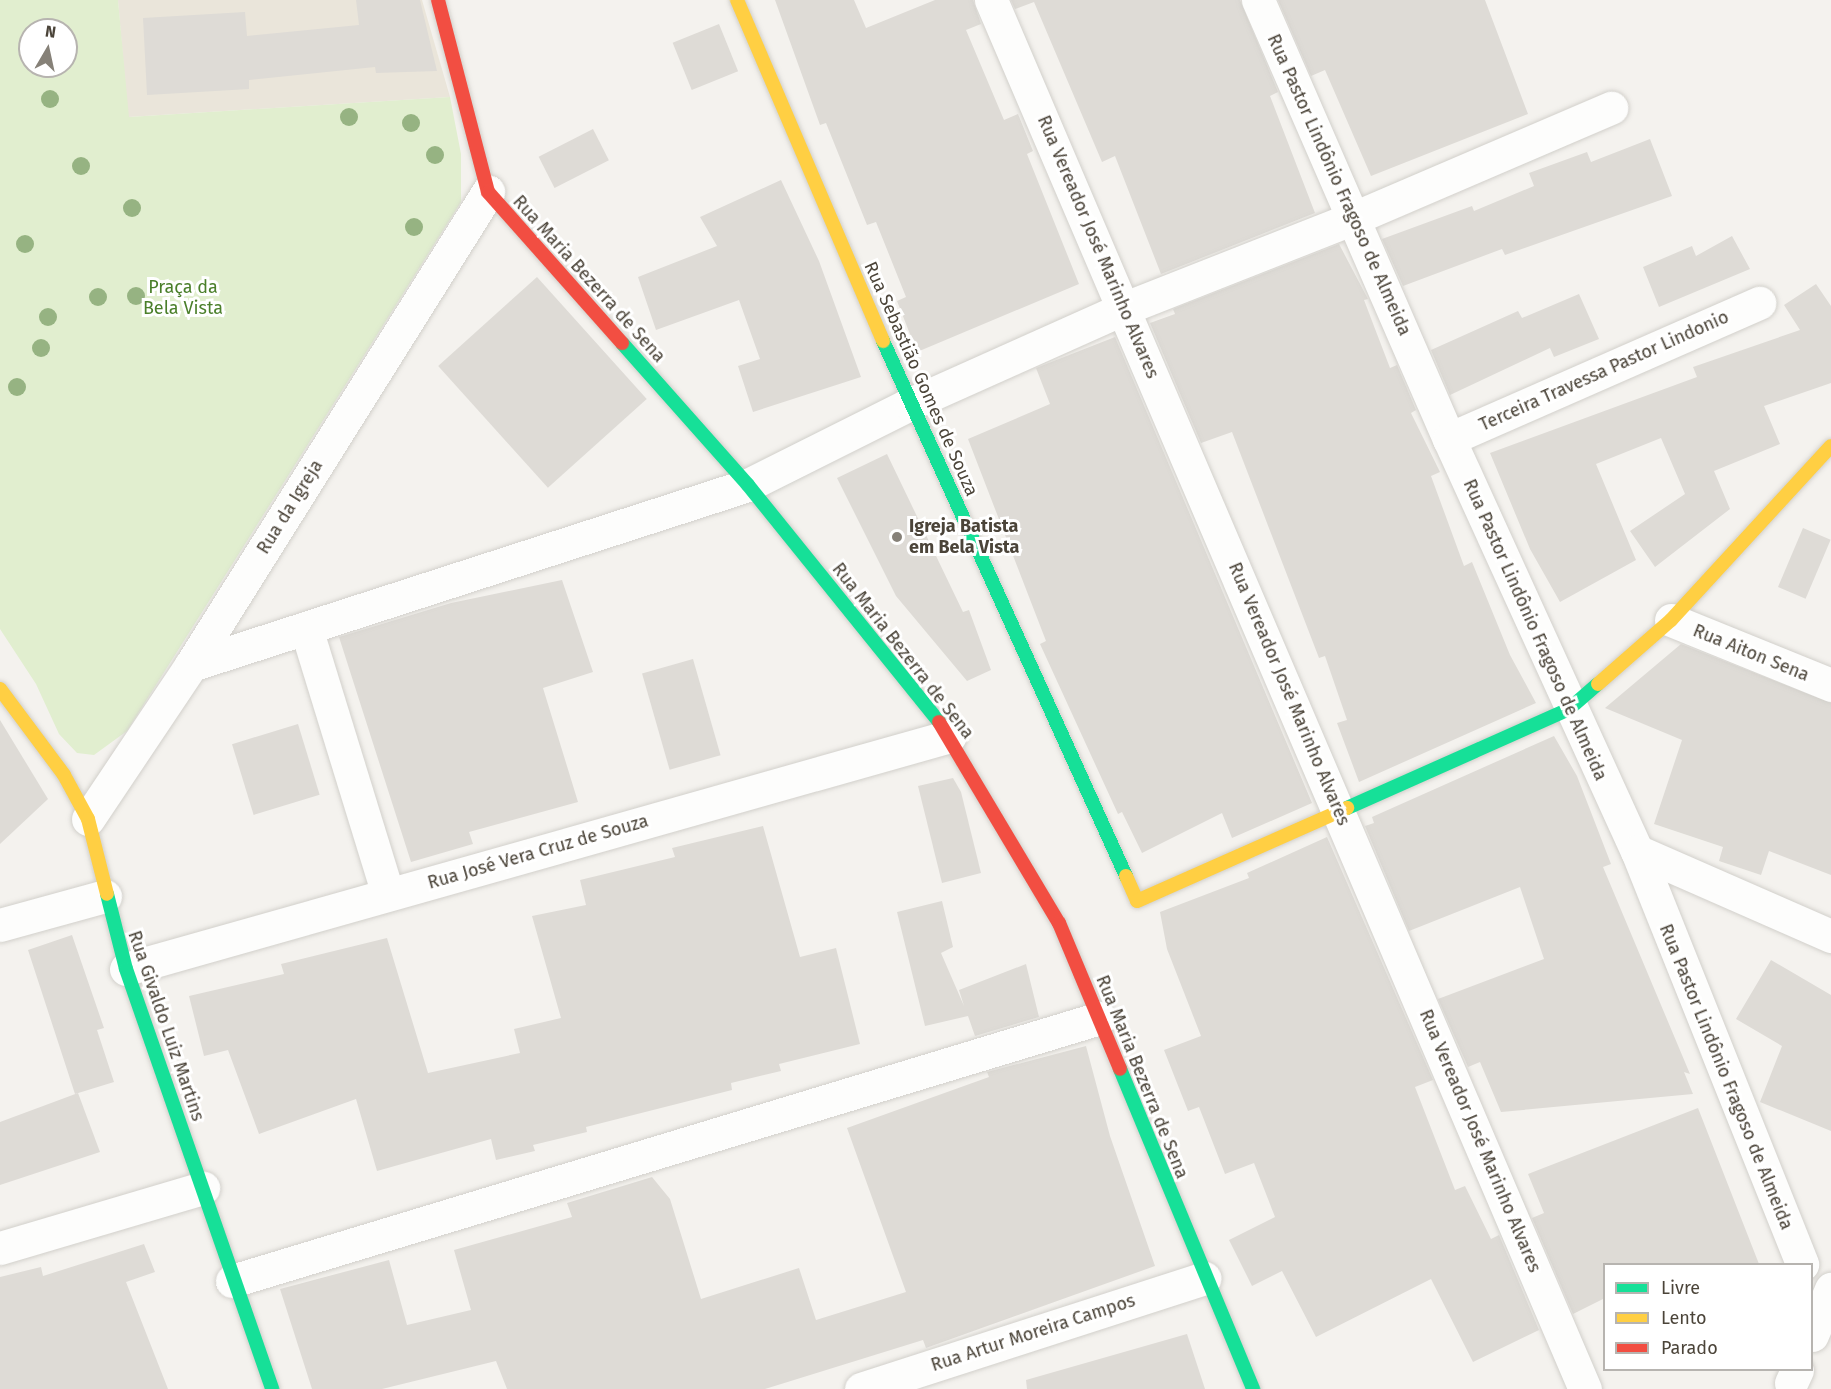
<!DOCTYPE html>
<meta charset="utf-8">
<style>
body{margin:0}
#map{position:relative;width:1831px;height:1389px;overflow:hidden;background:#f4f2ee;font-family:"Fira Sans",sans-serif}
div>[style]{position:absolute}
.education>*{inset:0;background:#eae5da}
.green>*{inset:0;background:#e1eecf}
.building>*{inset:0;background:#dedbd6;transform-origin:0 0}
.roads{filter:drop-shadow(0 0 2px #d2d0cb) drop-shadow(0 0 2px #d2d0cb)}
.street>*{height:33px;margin:-16.5px;padding:0 16.5px;transform-origin:16.5px;border-radius:16.5px;background:#fdfdfc}
.fast>*{height:14px;margin:-7px;padding:0 7px;transform-origin:7px;border-radius:7px;background:#16e098}
.slow>*{height:14px;margin:-7px;padding:0 7px;transform-origin:7px;border-radius:7px;background:#ffcf43}
.jam>*{height:14px;margin:-7px;padding:0 7px;transform-origin:7px;border-radius:7px;background:#f24e42}
.trees>*{width:18px;height:18px;margin:-9px;border-radius:50%;background:#96b382}
.dots>*{width:16px;height:16px;translate:-50% -50%;box-sizing:border-box;border:3px solid #fff;border-radius:50%}
span{translate:-50% -50%;white-space:nowrap;text-align:center;line-height:1.15;-webkit-text-stroke:6px #fff;paint-order:stroke}
.street-label{font-size:18px;color:#4b4439}
.park-label{font-size:18px;color:#4a7f2a}
.poi-label{font-size:18px;color:#4b4439;font-weight:700}
.left{translate:0 -50%;text-align:left}
.legend{position:absolute;left:1603px;top:1263px;width:210px;height:108px;box-sizing:border-box;background:#fff;border:2px solid #b7b4b0;margin:0;padding:8px 10px;list-style:none;font-size:18px;color:#4b4439}
.legend li{display:flex;align-items:center;gap:12px;height:30px}
.legend b{width:30px;border:2px solid #b7b4b0}
.north{position:absolute;left:18px;top:18px;width:60px;height:60px;box-sizing:border-box;background:#fff;border:2px solid #b7b4b0;border-radius:50%;rotate:9deg;font-size:16px;font-weight:700;line-height:24px;text-align:center;color:#4b4439}
.north::after{content:'';display:block;margin:auto;width:21px;height:27px;background:#868178;clip-path:polygon(50% 0,100% 100%,50% 72%,0 100%)}
</style>
<div id="map">
<div class="education">
<div style="clip-path:polygon(118px 0,422px 0,450px 97px,128px 117px)"></div>
</div>
<div class="green">
<div style="clip-path:polygon(evenodd,0 0,118px 0,129px 117px,450px 97px,461px 154px,461px 202px,127px 731px,94px 755px,77px 753px,59px 734px,36px 684px,0 629px,0 0,30px 30px,66px 30px,66px 66px,30px 66px,30px 30px)"></div>
</div>
<div class="building">
<div style="clip-path:polygon(356px 0,420px 0,437px 71px,376px 73px,375px 67px,249px 80px,249px 89px,147px 95px,143px 18px,245px 12px,247px 36px,359px 25px)"></div>
<div style="clip-path:polygon(775px 0,854px 0,866px 28px,935px 0,973px 0,981px 24px,966px 30px,1004px 120px,1018px 114px,1033px 151px,1027px 154px,1079px 284px,917px 352px,897px 301px,906px 297px,876px 222px,867px 225px,826px 123px,820px 125px)"></div>
<div style="clip-path:polygon(1011px 0,1240px 0,1278px 92px,1270px 96px,1315px 213px,1161px 274px,1115px 156px,1102px 162px,1034px 2px,1015px 9px)"></div>
<div style="clip-path:polygon(1278px 0,1485px 0,1528px 114px,1371px 176px,1325px 70px,1311px 76px)"></div>
<div style="left:719px;top:24px;width:51px;height:50px;rotate:68deg"></div>
<div style="left:593px;top:129px;width:35px;height:61px;rotate:63deg"></div>
<div style="clip-path:polygon(1650px 139px,1672px 196px,1505px 255px,1502px 249px,1403px 286px,1382px 239px,1472px 206px,1474px 211px,1534px 186px,1529px 173px,1587px 152px,1591px 162px)"></div>
<div style="clip-path:polygon(781px 180px,819px 261px,861px 377px,753px 412px,738px 366px,760px 359px,739px 300px,656px 330px,638px 277px,717px 246px,700px 217px)"></div>
<div style="clip-path:polygon(1732px 236px,1750px 269px,1659px 307px,1643px 267px,1692px 246px,1696px 256px)"></div>
<div style="clip-path:polygon(1339px 244px,1368px 299px,1364px 300px,1390px 368px,1397px 365px,1416px 410px,1411px 413px,1440px 472px,1431px 476px,1464px 566px,1472px 562px,1510px 655px,1536px 703px,1359px 782px,1337px 723px,1347px 720px,1325px 656px,1319px 658px,1232px 432px,1201px 443px,1150px 323px,1175px 314px,1173px 309px)"></div>
<div style="left:537px;top:277px;width:164px;height:133px;rotate:48deg"></div>
<div style="clip-path:polygon(1816px 284px,1831px 306px,1831px 383px,1764px 406px,1780px 444px,1714px 471px,1730px 509px,1655px 567px,1630px 531px,1685px 494px,1661px 438px,1596px 464px,1636px 560px,1560px 602px,1530px 549px,1490px 453px,1697px 377px,1693px 367px,1800px 330px,1784px 305px)"></div>
<div style="clip-path:polygon(1579px 294px,1599px 339px,1554px 357px,1550px 348px,1450px 395px,1431px 350px,1518px 311px,1522px 318px)"></div>
<div style="clip-path:polygon(1115px 337px,1312px 803px,1232px 838px,1222px 813px,1142px 853px,1122px 812px,1118px 814px,1040px 644px,1046px 641px,968px 439px,1050px 404px,1036px 368px)"></div>
<div style="clip-path:polygon(887px 454px,963px 612px,969px 610px,991px 670px,967px 681px,896px 596px,837px 478px)"></div>
<div style="left:1803px;top:528px;width:30px;height:64px;rotate:23deg"></div>
<div style="clip-path:polygon(562px 580px,593px 672px,543px 688px,578px 802px,469px 832px,473px 844px,411px 862px,339px 637px,451px 603px)"></div>
<div style="clip-path:polygon(1681px 644px,1831px 703px,1831px 875px,1769px 851px,1761px 875px,1719px 861px,1723px 847px,1654px 824px,1682px 740px,1605px 708px)"></div>
<div style="left:693px;top:659px;width:100px;height:53px;rotate:74deg"></div>
<div style="clip-path:polygon(0 720px,48px 799px,0 844px)"></div>
<div style="left:298px;top:724px;width:74px;height:69px;rotate:73deg"></div>
<div style="clip-path:polygon(1554px 736px,1577px 776px,1611px 864px,1603px 867px,1690px 1074px,1684px 1072px,1693px 1094px,1501px 1112px,1480px 1062px,1468px 1067px,1438px 999px,1544px 959px,1520px 887px,1409px 931px,1365px 826px,1374px 823px,1372px 817px)"></div>
<div style="clip-path:polygon(953px 778px,961px 792px,981px 873px,942px 883px,918px 786px)"></div>
<div style="clip-path:polygon(763px 826px,800px 957px,836px 948px,860px 1044px,779px 1064px,781px 1071px,731px 1083px,732px 1090px,586px 1127px,587px 1132px,533px 1145px,535px 1151px,496px 1160px,491px 1139px,377px 1171px,356px 1099px,259px 1134px,228px 1050px,204px 1056px,189px 996px,284px 974px,281px 964px,387px 938px,428px 1073px,520px 1053px,514px 1029px,561px 1018px,532px 916px,586px 905px,580px 880px,675px 857px,672px 848px)"></div>
<div style="clip-path:polygon(1327px 837px,1433px 1080px,1415px 1087px,1455px 1190px,1465px 1186px,1491px 1239px,1499px 1235px,1539px 1330px,1473px 1362px,1431px 1279px,1316px 1337px,1282px 1271px,1252px 1286px,1229px 1240px,1275px 1217px,1254px 1163px,1225px 1174px,1199px 1107px,1188px 1111px,1164px 1050px,1201px 1036px,1167px 949px,1160px 912px,1249px 878px,1247px 873px)"></div>
<div style="clip-path:polygon(942px 901px,953px 947px,941px 953px,964px 1006px,959px 990px,1026px 964px,1039px 1017px,975px 1036px,968px 1016px,925px 1026px,897px 912px)"></div>
<div style="clip-path:polygon(72px 935px,104px 1028px,97px 1030px,114px 1082px,75px 1094px,28px 950px)"></div>
<div style="clip-path:polygon(1771px 960px,1831px 995px,1831px 1131px,1760px 1102px,1782px 1046px,1736px 1019px)"></div>
<div style="clip-path:polygon(1086px 1046px,1110px 1136px,1155px 1266px,926px 1348px,923px 1340px,765px 1389px,507px 1389px,496px 1361px,382px 1389px,312px 1389px,280px 1289px,389px 1260px,407px 1325px,471px 1310px,454px 1250px,572px 1217px,567px 1203px,652px 1177px,670px 1199px,701px 1299px,799px 1268px,816px 1320px,906px 1292px,847px 1128px,989px 1077px,987px 1072px)"></div>
<div style="clip-path:polygon(78px 1093px,100px 1152px,0 1185px,0 1122px)"></div>
<div style="clip-path:polygon(1698px 1108px,1759px 1264px,1605px 1264px,1605px 1298px,1573px 1314px,1532px 1218px,1544px 1213px,1528px 1174px)"></div>
<div style="clip-path:polygon(144px 1244px,155px 1272px,126px 1282px,168px 1389px,0 1389px,0 1277px,41px 1267px,43px 1276px)"></div>
<div style="clip-path:polygon(1187px 1334px,1205px 1389px,1027px 1389px,1026px 1380px)"></div>
</div>
<div class="roads">
<div class="street">
<div style="left:991px;top:0;width:1511px;rotate:66.85deg"></div>
<div style="left:1258px;top:0;width:479px;rotate:66.5deg"></div>
<div style="left:1449px;top:439px;width:453px;rotate:65.5deg"></div>
<div style="left:1637px;top:851px;width:445px;rotate:68.2deg"></div>
<div style="left:1449px;top:439px;width:339px;rotate:-23.7deg"></div>
<div style="left:1671px;top:620px;width:173px;rotate:22.1deg"></div>
<div style="left:306px;top:628px;width:278px;rotate:72.9deg"></div>
<div style="left:191px;top:665px;width:585px;rotate:-17.91deg"></div>
<div style="left:748px;top:485px;width:181px;rotate:-26.6deg"></div>
<div style="left:910px;top:404px;width:235px;rotate:-24.1deg"></div>
<div style="left:1125px;top:308px;width:246px;rotate:-21.5deg"></div>
<div style="left:1354px;top:218px;width:280px;rotate:-23.2deg"></div>
<div style="left:88px;top:819px;width:185px;rotate:-56.2deg"></div>
<div style="left:191px;top:665px;width:559px;rotate:-57.88deg"></div>
<div style="left:1637px;top:851px;width:212px;rotate:23.7deg"></div>
<div style="left:0;top:925px;width:109px;rotate:-15.4deg"></div>
<div style="left:126px;top:969px;width:856px;rotate:-15.79deg"></div>
<div style="left:0;top:1248px;width:212px;rotate:-16.5deg"></div>
<div style="left:232px;top:1281px;width:907px;rotate:-16.86deg"></div>
<div style="left:1812px;top:1335px;width:50px;rotate:-67.6deg"></div>
<div style="left:1791px;top:1383px;width:14px;rotate:-65deg"></div>
<div style="left:861px;top:1389px;width:361px;rotate:-17.9deg"></div>
</div>
<div class="fast">
<div style="left:883px;top:341px;width:588px;rotate:65.57deg"></div>
<div style="left:622px;top:343px;width:190px;rotate:48.4deg"></div>
<div style="left:748px;top:485px;width:304px;rotate:51.1deg"></div>
<div style="left:1347px;top:808px;width:243px;rotate:-24deg"></div>
<div style="left:1569px;top:709px;width:38px;rotate:-41deg"></div>
<div style="left:107px;top:894px;width:77px;rotate:75.8deg"></div>
<div style="left:126px;top:969px;width:445px;rotate:70.8deg"></div>
<div style="left:1120px;top:1069px;width:347px;rotate:67.4deg"></div>
</div>
<div class="slow">
<div style="left:737px;top:0;width:371px;rotate:66.8deg"></div>
<div style="left:1598px;top:684px;width:97px;rotate:-41.2deg"></div>
<div style="left:1671px;top:620px;width:236px;rotate:-47.4deg"></div>
<div style="left:0;top:689px;width:107px;rotate:53.3deg"></div>
<div style="left:64px;top:775px;width:50px;rotate:61.4deg"></div>
<div style="left:88px;top:819px;width:77px;rotate:75.8deg"></div>
<div style="left:1126px;top:876px;width:27px;rotate:66deg"></div>
<div style="left:1137px;top:901px;width:230px;rotate:-23.9deg"></div>
</div>
<div class="jam">
<div style="left:438px;top:0;width:198px;rotate:75.4deg"></div>
<div style="left:488px;top:192px;width:202px;rotate:48.4deg"></div>
<div style="left:939px;top:722px;width:234px;rotate:59.2deg"></div>
<div style="left:1059px;top:923px;width:158px;rotate:67.3deg"></div>
</div>
</div>
<div class="trees">
<div style="left:50px;top:99px"></div>
<div style="left:349px;top:117px"></div>
<div style="left:411px;top:123px"></div>
<div style="left:435px;top:155px"></div>
<div style="left:81px;top:166px"></div>
<div style="left:132px;top:208px"></div>
<div style="left:414px;top:227px"></div>
<div style="left:25px;top:244px"></div>
<div style="left:136px;top:296px"></div>
<div style="left:98px;top:297px"></div>
<div style="left:48px;top:317px"></div>
<div style="left:41px;top:348px"></div>
<div style="left:17px;top:387px"></div>
</div>
<div class="dots">
<div style="left:897px;top:537px;background:#868178"></div>
</div>
<div class="street-label">
<span style="left:1339px;top:185px;rotate:66deg">Rua Pastor Lindônio Fragoso de Almeida</span>
<span style="left:1098px;top:247px;rotate:67deg">Rua Vereador José Marinho Alvares</span>
<span style="left:589px;top:279px;rotate:48deg">Rua Maria Bezerra de Sena</span>
<span style="left:1604px;top:371px;rotate:-24deg">Terceira Travessa Pastor Lindonio</span>
<span style="left:921px;top:379px;rotate:66deg">Rua Sebastião Gomes de Souza</span>
<span style="left:290px;top:507px;rotate:-58deg">Rua da Igreja</span>
<span style="left:1535px;top:630px;rotate:66deg">Rua Pastor Lindônio Fragoso de Almeida</span>
<span style="left:903px;top:651px;rotate:52deg">Rua Maria Bezerra de Sena</span>
<span style="left:1751px;top:653px;rotate:22deg">Rua Aiton Sena</span>
<span style="left:1289px;top:694px;rotate:67deg">Rua Vereador José Marinho Alvares</span>
<span style="left:538px;top:852px;rotate:-16deg">Rua José Vera Cruz de Souza</span>
<span style="left:166px;top:1026px;rotate:71deg">Rua Givaldo Luiz Martins</span>
<span style="left:1142px;top:1077px;rotate:68deg">Rua Maria Bezerra de Sena</span>
<span style="left:1726px;top:1077px;rotate:68deg">Rua Pastor Lindônio Fragoso de Almeida</span>
<span style="left:1480px;top:1141px;rotate:67deg">Rua Vereador José Marinho Alvares</span>
<span style="left:1033px;top:1333px;rotate:-18deg">Rua Artur Moreira Campos</span>
</div>
<div class="park-label">
<span style="left:183px;top:298px">Praça da<br>Bela Vista</span>
</div>
<div class="poi-label">
<span class="left" style="left:909px;top:537px">Igreja Batista<br>em Bela Vista</span>
</div>
<ul class="legend">
<li><b style="height:8px;background:#16e098"></b>Livre</li>
<li><b style="height:8px;background:#ffcf43"></b>Lento</li>
<li><b style="height:8px;background:#f24e42"></b>Parado</li>
</ul>
<div class="north">N</div>
</div>
